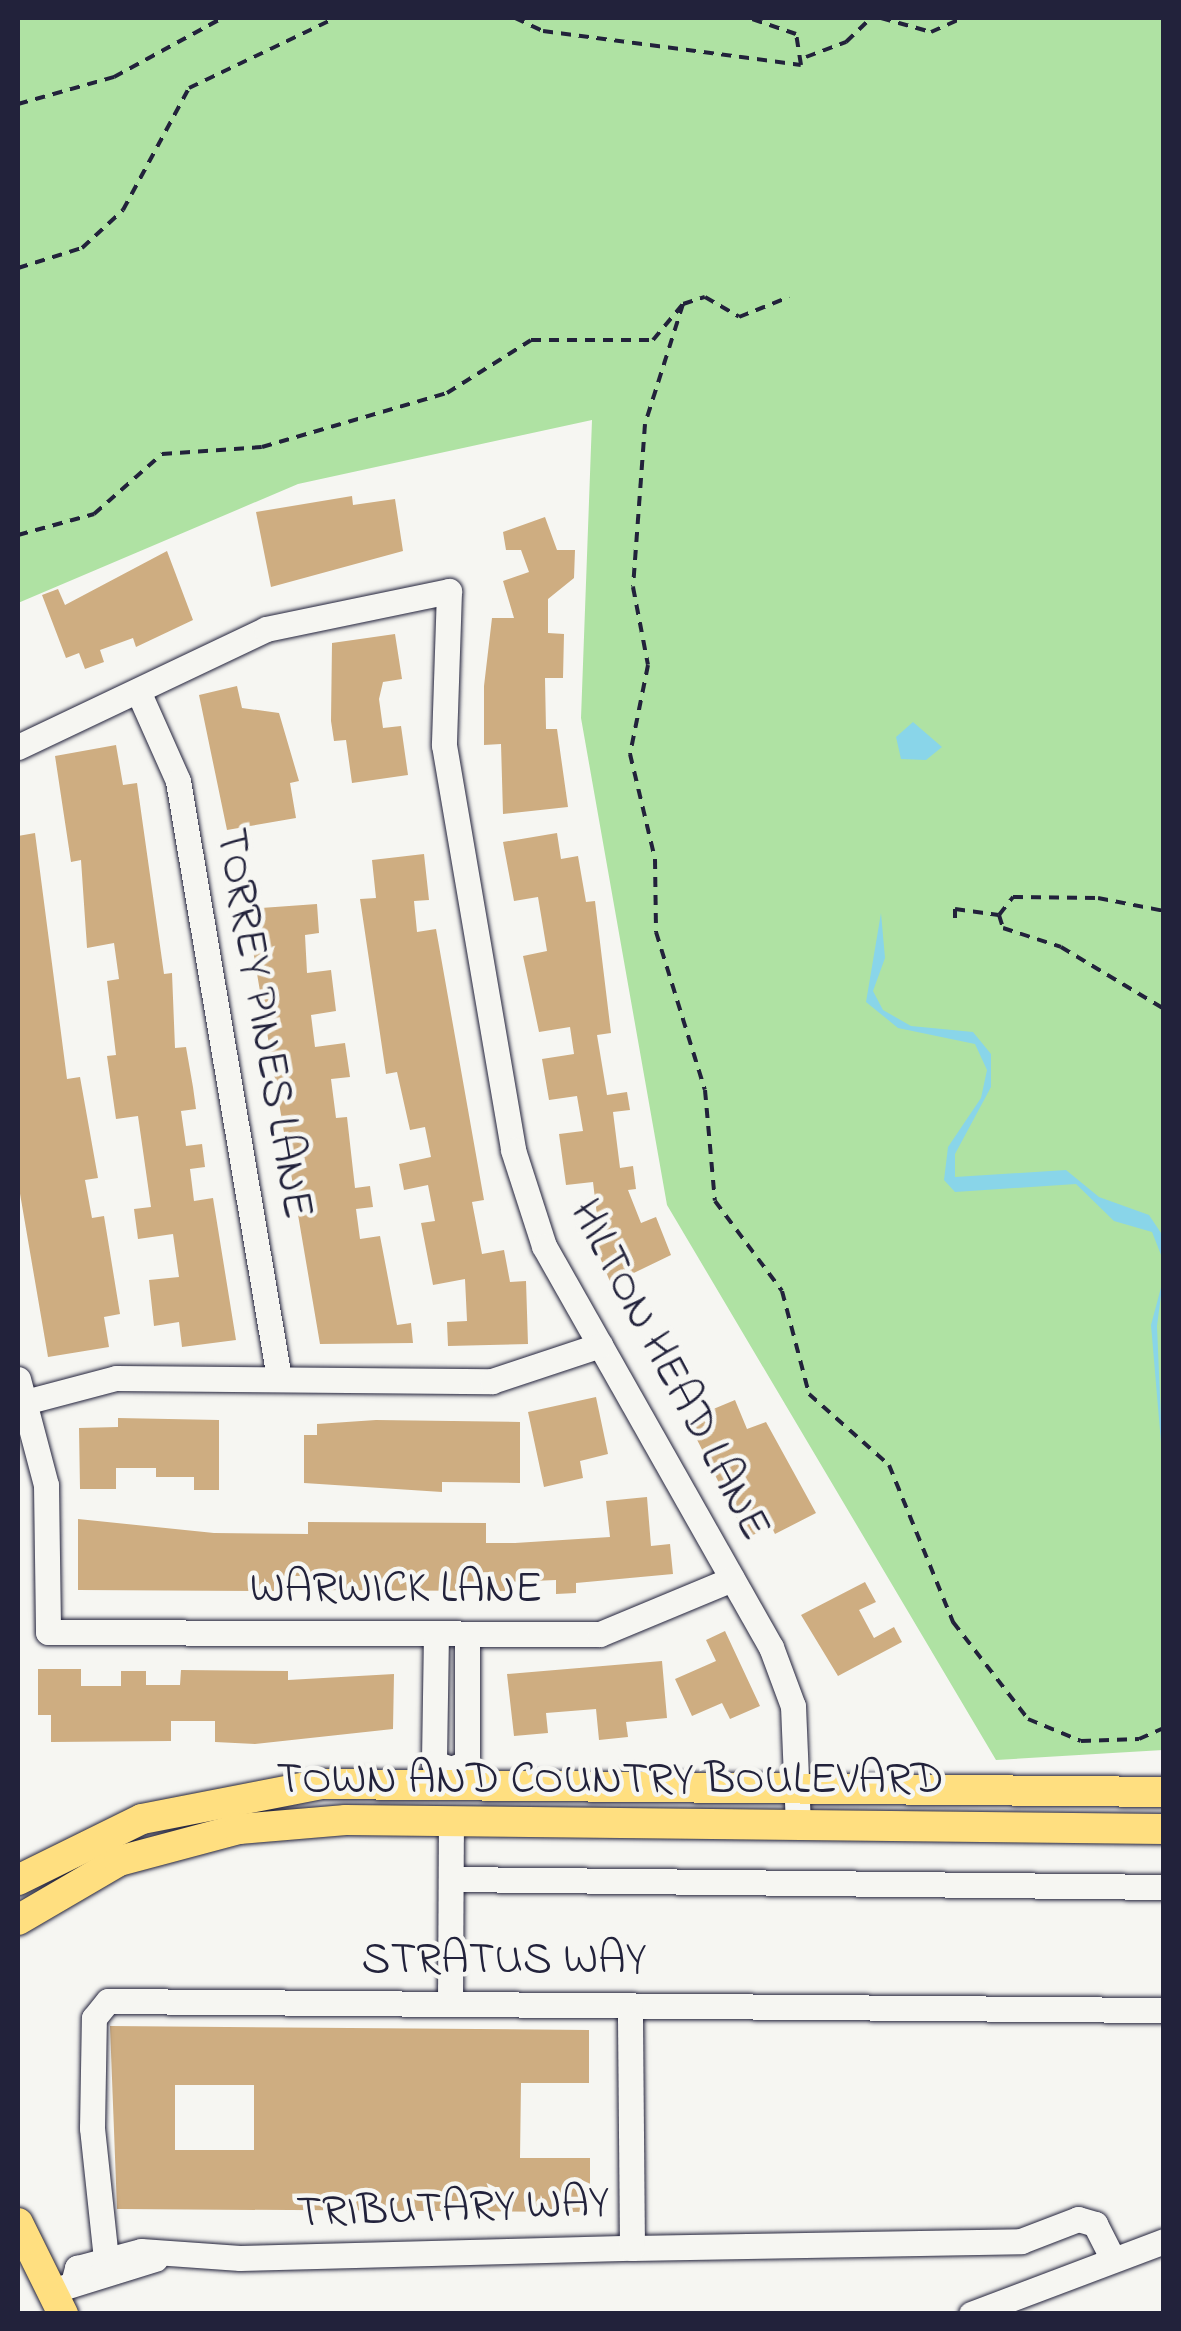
<!DOCTYPE html>
<style>
body{margin:0}
#map{position:relative;width:1181px;height:2331px;overflow:hidden;background:#f6f6f2;font-family:"Indie Flower",sans-serif}
div>[style]{position:absolute}
.green>*{inset:0;background:#afe2a3}
.water>*{inset:0;background:#89d5e9}
.building>*{inset:0;background:#cead81}
.path>*{height:4px;margin-top:-2px;transform-origin:0;background:repeating-linear-gradient(90deg,#22223b 0 10px,transparent 0 18px)}
.roads{filter:drop-shadow(0 0 2px #22223b) drop-shadow(0 0 2px #22223b)}
.minor>*{height:25px;margin:-12.5px;padding:0 12.5px;transform-origin:12.5px;border-radius:12.5px;background:#f6f6f2}
.major>*{height:30px;margin:-15px;padding:0 15px;transform-origin:15px;border-radius:15px;background:#ffdf80}
span{translate:-50% -50%;white-space:nowrap;text-align:center;line-height:1.15;-webkit-text-stroke:9px #f6f6f2;paint-order:stroke}
.street-label{font-size:45px;color:#22223b}
.frame{position:absolute;inset:0;border:20px solid #22223b;pointer-events:none}
</style>
<div id="map">
<div class="green">
<div style="clip-path:polygon(18px 18px,1163px 18px,1163px 1750px,996px 1760px,667px 1205px,581px 718px,592px 420px,298px 484px,18px 603px)"></div>
</div>
<div class="water">
<div style="clip-path:polygon(913px 722px,942px 747px,926px 760px,901px 759px,896px 737px)"></div>
<div style="clip-path:polygon(881px 913px,885px 958px,873px 991px,883px 1010px,911px 1026px,973px 1032px,991px 1054px,991px 1087px,955px 1154px,955px 1177px,1066px 1170px,1099px 1197px,1149px 1215px,1163px 1236px,1163px 1260px,1152px 1232px,1114px 1221px,1076px 1184px,955px 1192px,944px 1180px,948px 1147px,981px 1098px,987px 1070px,975px 1044px,898px 1028px,866px 1002px)"></div>
<div style="clip-path:polygon(1163px 1280px,1157px 1326px,1163px 1466px,1151px 1325px)"></div>
</div>
<div class="building">
<div style="clip-path:polygon(352px 496px,353px 505px,395px 499px,403px 551px,271px 587px,256px 512px)"></div>
<div style="clip-path:polygon(545px 517px,557px 550px,575px 550px,574px 578px,548px 599px,548px 633px,564px 634px,563px 678px,545px 678px,546px 729px,557px 729px,568px 807px,503px 814px,501px 744px,484px 745px,484px 686px,492px 618px,514px 618px,503px 581px,529px 572px,521px 550px,506px 550px,503px 532px)"></div>
<div style="clip-path:polygon(167px 551px,193px 620px,136px 647px,133px 638px,100px 650px,104px 662px,85px 669px,79px 653px,66px 658px,42px 595px,58px 589px,65px 605px)"></div>
<div style="clip-path:polygon(395px 634px,402px 679px,383px 682px,379px 699px,383px 728px,401px 726px,408px 775px,352px 783px,346px 740px,334px 741px,331px 721px,332px 643px)"></div>
<div style="clip-path:polygon(237px 686px,242px 708px,279px 713px,299px 781px,290px 783px,296px 818px,227px 830px,199px 695px)"></div>
<div style="clip-path:polygon(116px 745px,123px 785px,137px 783px,164px 974px,172px 973px,175px 1048px,186px 1047px,193px 1087px,196px 1109px,181px 1111px,186px 1146px,202px 1144px,205px 1167px,190px 1169px,194px 1201px,213px 1198px,236px 1340px,182px 1347px,179px 1322px,154px 1326px,149px 1280px,179px 1277px,173px 1234px,138px 1239px,134px 1209px,151px 1207px,138px 1116px,116px 1119px,107px 1056px,116px 1055px,107px 981px,119px 979px,114px 943px,87px 948px,81px 860px,71px 862px,55px 756px)"></div>
<div style="clip-path:polygon(35px 833px,67px 1079px,80px 1077px,98px 1178px,85px 1180px,92px 1218px,104px 1216px,120px 1314px,104px 1317px,109px 1347px,48px 1357px,18px 1182px,18px 836px)"></div>
<div style="clip-path:polygon(557px 833px,561px 859px,578px 856px,586px 902px,595px 901px,611px 1033px,597px 1035px,607px 1095px,627px 1092px,630px 1110px,613px 1112px,620px 1168px,633px 1166px,636px 1189px,628px 1190px,641px 1223px,656px 1217px,671px 1255px,611px 1284px,585px 1221px,597px 1216px,593px 1182px,566px 1185px,559px 1134px,583px 1131px,577px 1096px,549px 1100px,542px 1059px,574px 1054px,570px 1027px,539px 1032px,523px 956px,547px 951px,538px 897px,514px 901px,503px 842px)"></div>
<div style="clip-path:polygon(424px 854px,429px 900px,414px 901px,417px 932px,436px 929px,484px 1200px,472px 1202px,482px 1254px,504px 1250px,510px 1282px,526px 1281px,528px 1344px,448px 1346px,447px 1322px,467px 1321px,465px 1279px,433px 1285px,421px 1223px,435px 1221px,428px 1185px,404px 1190px,399px 1164px,431px 1157px,425px 1127px,410px 1130px,397px 1072px,386px 1074px,360px 899px,376px 898px,372px 860px)"></div>
<div style="clip-path:polygon(317px 904px,319px 933px,305px 935px,307px 973px,331px 970px,336px 1011px,311px 1015px,315px 1047px,345px 1043px,350px 1077px,331px 1079px,336px 1118px,347px 1117px,355px 1188px,370px 1186px,373px 1207px,356px 1209px,360px 1239px,380px 1236px,397px 1325px,411px 1323px,413px 1343px,320px 1344px,246px 909px)"></div>
<div style="clip-path:polygon(596px 1397px,608px 1454px,580px 1461px,583px 1478px,544px 1487px,528px 1412px)"></div>
<div style="clip-path:polygon(735px 1400px,747px 1429px,766px 1422px,816px 1513px,775px 1534px,771px 1526px,747px 1538px,687px 1420px)"></div>
<div style="clip-path:polygon(118px 1418px,219px 1420px,219px 1490px,194px 1490px,194px 1477px,156px 1477px,156px 1468px,116px 1468px,116px 1489px,80px 1489px,79px 1428px,118px 1427px)"></div>
<div style="clip-path:polygon(376px 1420px,520px 1422px,520px 1483px,442px 1482px,442px 1492px,304px 1483px,304px 1435px,317px 1435px,317px 1424px)"></div>
<div style="clip-path:polygon(647px 1497px,651px 1546px,670px 1544px,673px 1574px,576px 1583px,576px 1593px,556px 1594px,556px 1580px,505px 1582px,505px 1591px,307px 1590px,308px 1576px,274px 1576px,274px 1591px,78px 1590px,78px 1519px,214px 1533px,308px 1534px,308px 1522px,486px 1523px,486px 1543px,515px 1543px,610px 1537px,606px 1501px)"></div>
<div style="clip-path:polygon(865px 1582px,876px 1602px,859px 1610px,874px 1638px,894px 1627px,902px 1642px,838px 1676px,801px 1615px)"></div>
<div style="clip-path:polygon(725px 1631px,760px 1706px,730px 1719px,722px 1703px,692px 1716px,675px 1679px,716px 1661px,706px 1640px)"></div>
<div style="clip-path:polygon(662px 1661px,667px 1718px,626px 1722px,628px 1737px,599px 1740px,596px 1709px,546px 1713px,548px 1733px,514px 1736px,507px 1674px)"></div>
<div style="clip-path:polygon(38px 1669px,81px 1669px,81px 1686px,121px 1686px,121px 1671px,146px 1671px,146px 1685px,180px 1685px,181px 1670px,288px 1671px,288px 1680px,394px 1674px,393px 1729px,255px 1744px,215px 1742px,215px 1721px,171px 1721px,171px 1741px,51px 1742px,51px 1715px,38px 1715px)"></div>
<div style="clip-path:polygon(evenodd,110px 2026px,589px 2030px,589px 2083px,521px 2083px,520px 2158px,590px 2158px,590px 2212px,117px 2209px,110px 2026px,175px 2085px,254px 2085px,254px 2150px,175px 2150px,175px 2085px)"></div>
</div>
<div class="path">
<div style="left:515px;top:18px;width:31px;rotate:25deg"></div>
<div style="left:543px;top:31px;width:260px;rotate:7.5deg"></div>
<div style="left:801px;top:65px;width:31px;rotate:-99deg"></div>
<div style="left:796px;top:34px;width:50px;rotate:-161.2deg"></div>
<div style="left:881px;top:18px;width:52px;rotate:15.6deg"></div>
<div style="left:931px;top:32px;width:35px;rotate:-24deg"></div>
<div style="left:806px;top:57px;width:43px;rotate:-20.6deg"></div>
<div style="left:846px;top:42px;width:35px;rotate:-44deg"></div>
<div style="left:18px;top:104px;width:100px;rotate:-15.7deg"></div>
<div style="left:114px;top:77px;width:123px;rotate:-28.6deg"></div>
<div style="left:18px;top:268px;width:67px;rotate:-17.4deg"></div>
<div style="left:82px;top:248px;width:56px;rotate:-42.8deg"></div>
<div style="left:123px;top:210px;width:139px;rotate:-61.6deg"></div>
<div style="left:189px;top:88px;width:162px;rotate:-25.6deg"></div>
<div style="left:683px;top:304px;width:126px;rotate:107.6deg"></div>
<div style="left:645px;top:424px;width:163px;rotate:94.2deg"></div>
<div style="left:633px;top:587px;width:79px;rotate:79.1deg"></div>
<div style="left:648px;top:665px;width:91px;rotate:101.4deg"></div>
<div style="left:630px;top:754px;width:108px;rotate:76.6deg"></div>
<div style="left:655px;top:859px;width:73px;rotate:89.2deg"></div>
<div style="left:656px;top:932px;width:165px;rotate:72.8deg"></div>
<div style="left:705px;top:1090px;width:111px;rotate:84.9deg"></div>
<div style="left:715px;top:1201px;width:112px;rotate:53.3deg"></div>
<div style="left:782px;top:1291px;width:106px;rotate:75.3deg"></div>
<div style="left:809px;top:1394px;width:107px;rotate:41.6deg"></div>
<div style="left:889px;top:1465px;width:170px;rotate:67.8deg"></div>
<div style="left:953px;top:1622px;width:123px;rotate:52.3deg"></div>
<div style="left:1028px;top:1719px;width:57px;rotate:22.5deg"></div>
<div style="left:1081px;top:1741px;width:58px;rotate:-2deg"></div>
<div style="left:1139px;top:1739px;width:27px;rotate:-24deg"></div>
<div style="left:18px;top:535px;width:79px;rotate:-15.4deg"></div>
<div style="left:94px;top:514px;width:91px;rotate:-41.4deg"></div>
<div style="left:162px;top:454px;width:100px;rotate:-4deg"></div>
<div style="left:262px;top:447px;width:193px;rotate:-16.3deg"></div>
<div style="left:447px;top:393px;width:99px;rotate:-32.2deg"></div>
<div style="left:531px;top:340px;width:122px"></div>
<div style="left:653px;top:340px;width:47px;rotate:-50.2deg"></div>
<div style="left:683px;top:304px;width:23px;rotate:-18deg"></div>
<div style="left:705px;top:297px;width:39px;rotate:30deg"></div>
<div style="left:739px;top:317px;width:54px;rotate:-21.8deg"></div>
<div style="left:999px;top:915px;width:14px;rotate:73deg"></div>
<div style="left:1003px;top:928px;width:61px;rotate:18.1deg"></div>
<div style="left:1061px;top:947px;width:120px;rotate:31deg"></div>
<div style="left:955px;top:918px;width:9px;rotate:-90deg"></div>
<div style="left:955px;top:909px;width:44px;rotate:7.8deg"></div>
<div style="left:999px;top:915px;width:23px;rotate:-52deg"></div>
<div style="left:1013px;top:897px;width:85px;rotate:0.7deg"></div>
<div style="left:1098px;top:898px;width:67px;rotate:11.1deg"></div>
</div>
<div class="roads">
<div class="minor">
<div style="left:138px;top:691px;width:98px;rotate:66deg"></div>
<div style="left:178px;top:781px;width:605px;rotate:80.4deg"></div>
<div style="left:18px;top:747px;width:275px;rotate:-25.4deg"></div>
<div style="left:266px;top:629px;width:187px;rotate:-11.7deg"></div>
<div style="left:449px;top:591px;width:154px;rotate:91.9deg"></div>
<div style="left:444px;top:745px;width:411px;rotate:80.3deg"></div>
<div style="left:513px;top:1150px;width:101px;rotate:72.1deg"></div>
<div style="left:544px;top:1246px;width:461px;rotate:60.5deg"></div>
<div style="left:771px;top:1647px;width:63px;rotate:69.6deg"></div>
<div style="left:793px;top:1706px;width:120px;rotate:87.6deg"></div>
<div style="left:18px;top:1379px;width:110px;rotate:75.2deg"></div>
<div style="left:46px;top:1485px;width:147px;rotate:89.2deg"></div>
<div style="left:48px;top:1632px;width:552px;rotate:0.21deg"></div>
<div style="left:600px;top:1634px;width:143px;rotate:-22.6deg"></div>
<div style="left:25px;top:1402px;width:94px;rotate:-14.8deg"></div>
<div style="left:116px;top:1378px;width:376px;rotate:0.5deg"></div>
<div style="left:492px;top:1381px;width:114px;rotate:-18.4deg"></div>
<div style="left:436px;top:1633px;width:130px;rotate:90.9deg"></div>
<div style="left:434px;top:1763px;width:18px;rotate:19deg"></div>
<div style="left:451px;top:1769px;width:17px;rotate:-21deg"></div>
<div style="left:467px;top:1763px;width:129px;rotate:-90deg"></div>
<div style="left:452px;top:1879px;width:712px;rotate:0.64deg"></div>
<div style="left:450px;top:2004px;width:182px;rotate:-89.7deg"></div>
<div style="left:632px;top:2248px;width:389px;rotate:-1deg"></div>
<div style="left:1021px;top:2241px;width:61px;rotate:-21.1deg"></div>
<div style="left:1078px;top:2219px;width:18px;rotate:16deg"></div>
<div style="left:1095px;top:2224px;width:39px;rotate:63deg"></div>
<div style="left:106px;top:2259px;width:132px;rotate:-96.1deg"></div>
<div style="left:92px;top:2128px;width:110px;rotate:-89deg"></div>
<div style="left:94px;top:2018px;width:22px;rotate:-51deg"></div>
<div style="left:108px;top:2001px;width:1056px;rotate:0.49deg"></div>
<div style="left:73px;top:2283px;width:16px;rotate:-75deg"></div>
<div style="left:77px;top:2268px;width:66px;rotate:-14.9deg"></div>
<div style="left:141px;top:2251px;width:99px;rotate:4deg"></div>
<div style="left:240px;top:2258px;width:392px;rotate:-1.5deg"></div>
<div style="left:632px;top:2248px;width:243px;rotate:-90.5deg"></div>
<div style="left:58px;top:2289px;width:102px;rotate:-17.2deg"></div>
<div style="left:971px;top:2314px;width:206px;rotate:-20.7deg"></div>
</div>
<div class="major">
<div style="left:18px;top:1880px;width:138px;rotate:-26.2deg"></div>
<div style="left:142px;top:1819px;width:183px;rotate:-11deg"></div>
<div style="left:322px;top:1784px;width:842px;rotate:0.54deg"></div>
<div style="left:18px;top:1920px;width:117px;rotate:-30.3deg"></div>
<div style="left:119px;top:1861px;width:124px;rotate:-14.9deg"></div>
<div style="left:239px;top:1829px;width:107px;rotate:-4.8deg"></div>
<div style="left:346px;top:1820px;width:818px;rotate:0.63deg"></div>
<div style="left:18px;top:2223px;width:102px;rotate:63.7deg"></div>
</div>
</div>
<div class="street-label">
<span style="left:262px;top:1024px;rotate:80deg">TORREY PINES LANE</span>
<span style="left:668px;top:1371px;rotate:62deg">HILTON HEAD LANE</span>
<span style="left:396px;top:1591px">WARWICK LANE</span>
<span style="left:610px;top:1782px">TOWN AND COUNTRY BOULEVARD</span>
<span style="left:504px;top:1962px">STRATUS WAY</span>
<span style="left:453px;top:2210px;rotate:-2deg">TRIBUTARY WAY</span>
</div>
<div class="frame"></div>
</div>
